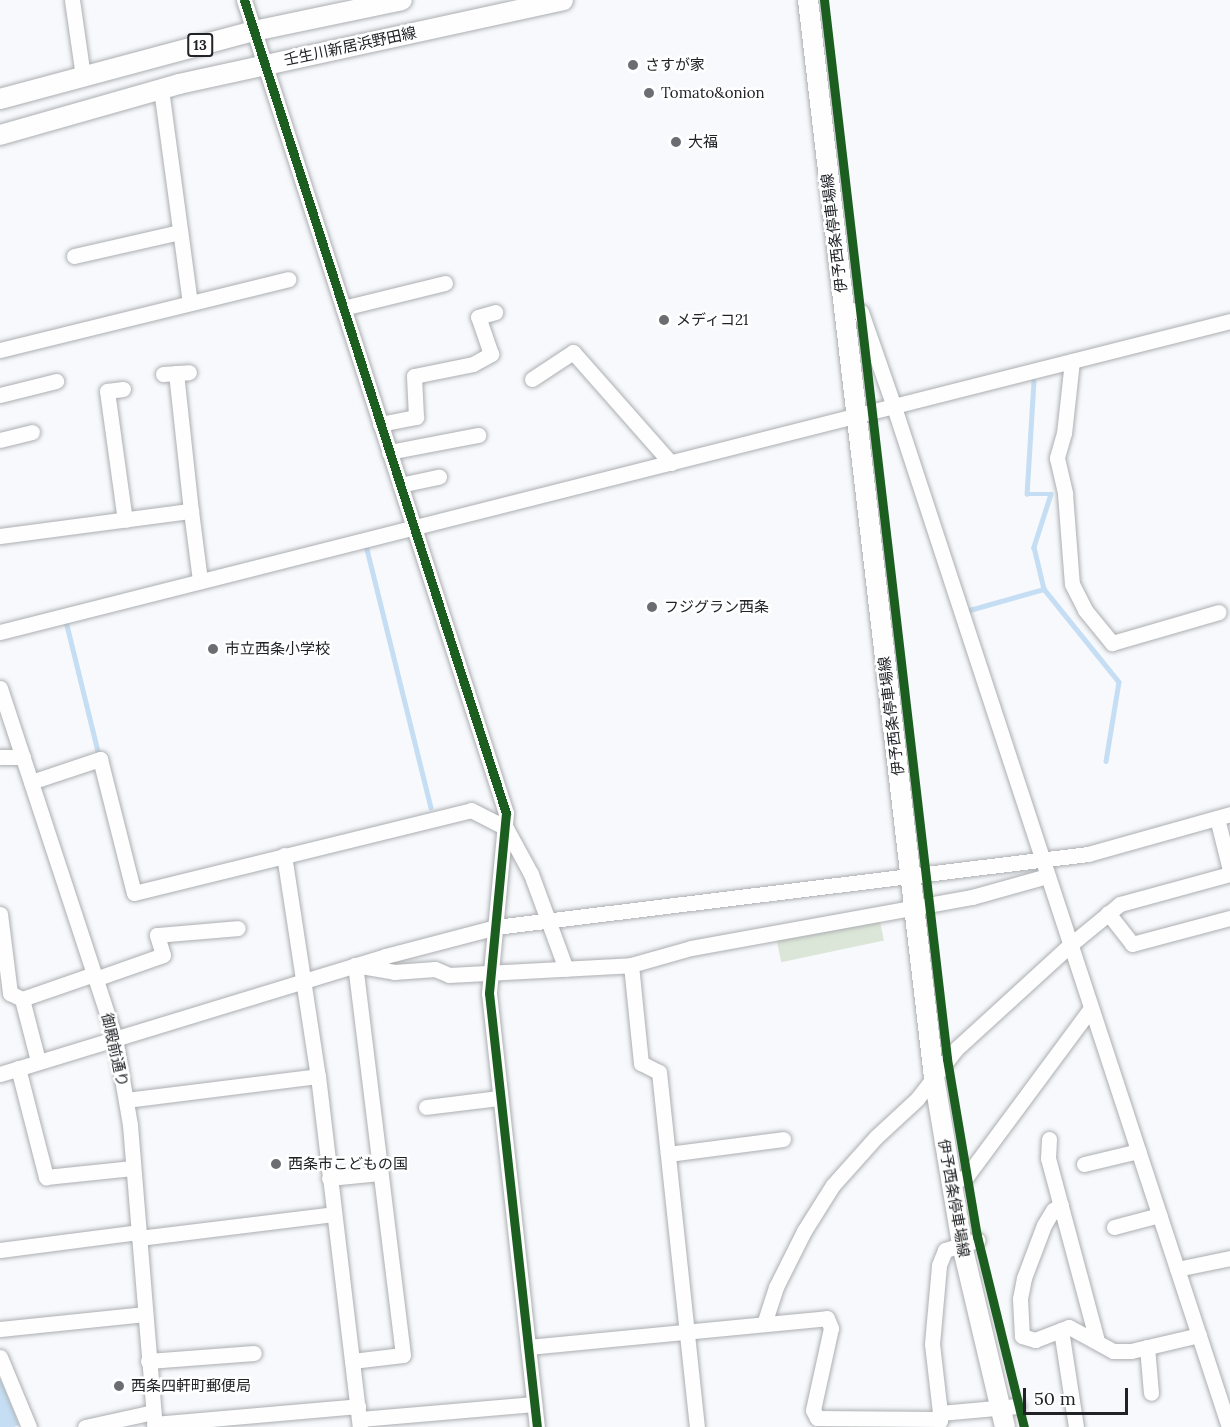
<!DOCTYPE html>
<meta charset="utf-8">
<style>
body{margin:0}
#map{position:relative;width:1230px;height:1427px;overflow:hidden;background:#f7f9fc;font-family:Lora,"Noto Sans JP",serif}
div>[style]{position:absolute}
.green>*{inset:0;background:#dce6d8;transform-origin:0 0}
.water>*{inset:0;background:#c5def3}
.stream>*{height:4.5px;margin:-2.25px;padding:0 2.25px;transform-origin:2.25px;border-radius:2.25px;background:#c5def3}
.roads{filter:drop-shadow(0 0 2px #acaeb1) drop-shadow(0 0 2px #acaeb1)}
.minor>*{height:15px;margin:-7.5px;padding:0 7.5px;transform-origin:7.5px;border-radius:7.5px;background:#fefeff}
.major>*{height:20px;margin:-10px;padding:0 10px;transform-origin:10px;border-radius:10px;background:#fefeff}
.cycleway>*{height:9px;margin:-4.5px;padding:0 4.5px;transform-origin:4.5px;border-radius:4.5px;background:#1b5e20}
.dots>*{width:16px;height:16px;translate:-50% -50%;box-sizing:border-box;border:3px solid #fff;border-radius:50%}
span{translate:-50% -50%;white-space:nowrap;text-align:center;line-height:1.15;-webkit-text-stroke:5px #fff;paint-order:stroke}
.shield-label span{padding:2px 4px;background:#fff;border:2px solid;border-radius:4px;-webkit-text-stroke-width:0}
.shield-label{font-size:14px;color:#202226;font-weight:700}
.street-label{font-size:15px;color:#202226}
.poi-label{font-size:15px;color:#202226}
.left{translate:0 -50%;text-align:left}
.scale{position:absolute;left:1023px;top:1388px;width:105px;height:27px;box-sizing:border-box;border:3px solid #202226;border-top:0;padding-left:8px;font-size:18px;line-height:21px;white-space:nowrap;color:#202226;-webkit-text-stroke:4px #fff;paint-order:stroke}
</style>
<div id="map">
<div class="green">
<div style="left:879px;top:917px;width:24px;height:105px;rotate:78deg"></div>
</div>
<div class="water">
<div style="clip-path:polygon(0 1378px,19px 1425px,14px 1427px,0 1427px)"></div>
</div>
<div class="stream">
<div style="left:1034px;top:381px;width:113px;rotate:93.5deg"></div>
<div style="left:1027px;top:494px;width:24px"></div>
<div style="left:1051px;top:494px;width:56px;rotate:107.8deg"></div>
<div style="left:1034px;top:547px;width:43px;rotate:76.6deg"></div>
<div style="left:1044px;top:589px;width:119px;rotate:51.1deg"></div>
<div style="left:1119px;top:682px;width:80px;rotate:99.3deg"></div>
<div style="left:363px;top:546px;width:3px;rotate:-18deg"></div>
<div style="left:366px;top:545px;width:270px;rotate:76.1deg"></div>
<div style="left:966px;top:611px;width:81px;rotate:-15.8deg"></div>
<div style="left:70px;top:620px;width:4px;rotate:166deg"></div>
<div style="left:66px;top:621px;width:134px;rotate:76.2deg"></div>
</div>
<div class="roads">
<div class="minor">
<div style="left:72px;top:0;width:77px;rotate:81.8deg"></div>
<div style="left:244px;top:0;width:854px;rotate:72.14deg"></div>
<div style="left:506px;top:813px;width:181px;rotate:95.4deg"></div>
<div style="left:489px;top:993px;width:437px;rotate:83.7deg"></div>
<div style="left:161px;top:89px;width:216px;rotate:82.3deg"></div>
<div style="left:74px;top:256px;width:109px;rotate:-12.8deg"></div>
<div style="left:343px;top:308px;width:105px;rotate:-13.8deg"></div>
<div style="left:842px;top:308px;width:19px;rotate:12deg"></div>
<div style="left:861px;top:312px;width:101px;rotate:70.8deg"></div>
<div style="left:894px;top:407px;width:1074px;rotate:71.82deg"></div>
<div style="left:0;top:350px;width:297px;rotate:-13.8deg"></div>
<div style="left:1072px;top:361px;width:72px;rotate:96.3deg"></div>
<div style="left:1064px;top:433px;width:26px;rotate:106deg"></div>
<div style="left:1057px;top:458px;width:37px;rotate:77deg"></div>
<div style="left:1065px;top:494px;width:90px;rotate:85.6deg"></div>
<div style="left:1072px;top:584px;width:29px;rotate:63deg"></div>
<div style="left:1085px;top:610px;width:43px;rotate:50.7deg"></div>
<div style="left:1112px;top:643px;width:111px;rotate:-16.2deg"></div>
<div style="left:176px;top:373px;width:139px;rotate:83.8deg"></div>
<div style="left:163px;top:374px;width:26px;rotate:-4deg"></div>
<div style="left:532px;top:379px;width:49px;rotate:-33.4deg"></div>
<div style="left:573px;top:352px;width:148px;rotate:48.6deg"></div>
<div style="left:123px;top:389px;width:16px;rotate:173deg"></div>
<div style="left:107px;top:391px;width:130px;rotate:82.1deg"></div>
<div style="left:0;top:395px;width:58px;rotate:-14deg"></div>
<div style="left:380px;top:424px;width:37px;rotate:-11deg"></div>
<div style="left:416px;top:417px;width:41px;rotate:-92.8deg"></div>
<div style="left:414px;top:376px;width:60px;rotate:-11.5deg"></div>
<div style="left:473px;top:364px;width:21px;rotate:-29deg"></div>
<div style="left:491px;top:354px;width:39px;rotate:-109deg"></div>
<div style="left:478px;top:317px;width:18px;rotate:-16deg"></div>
<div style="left:0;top:440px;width:33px;rotate:-14deg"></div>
<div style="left:389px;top:452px;width:91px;rotate:-10.8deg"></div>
<div style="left:400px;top:485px;width:40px;rotate:-12deg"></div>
<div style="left:0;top:536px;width:193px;rotate:-7.5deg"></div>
<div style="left:191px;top:511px;width:70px;rotate:82.6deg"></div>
<div style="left:0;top:632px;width:1269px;rotate:-14.19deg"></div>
<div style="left:0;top:688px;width:368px;rotate:71.8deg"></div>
<div style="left:115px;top:1038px;width:88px;rotate:80.2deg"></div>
<div style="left:130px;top:1125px;width:303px;rotate:85.3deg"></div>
<div style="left:0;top:757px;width:23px"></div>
<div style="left:31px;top:782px;width:73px;rotate:-18.4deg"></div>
<div style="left:100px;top:759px;width:138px;rotate:75.8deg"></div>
<div style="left:134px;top:893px;width:347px;rotate:-13.8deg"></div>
<div style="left:471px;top:810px;width:39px;rotate:27deg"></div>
<div style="left:506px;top:828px;width:52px;rotate:61.5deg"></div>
<div style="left:531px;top:874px;width:101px;rotate:69.8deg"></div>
<div style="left:1217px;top:818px;width:54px;rotate:76deg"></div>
<div style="left:284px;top:855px;width:224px;rotate:81.3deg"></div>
<div style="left:318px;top:1076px;width:354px;rotate:83.2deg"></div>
<div style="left:1108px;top:913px;width:39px;rotate:52deg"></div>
<div style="left:1132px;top:944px;width:101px;rotate:-14.9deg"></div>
<div style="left:0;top:914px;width:80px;rotate:82.8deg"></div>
<div style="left:10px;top:993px;width:13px;rotate:27deg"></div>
<div style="left:22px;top:999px;width:76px;rotate:-19.1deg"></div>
<div style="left:631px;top:965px;width:99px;rotate:84.2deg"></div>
<div style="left:641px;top:1063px;width:20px;rotate:27deg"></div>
<div style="left:659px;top:1072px;width:357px;rotate:83.9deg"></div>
<div style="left:95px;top:979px;width:72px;rotate:-19.4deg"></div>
<div style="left:163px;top:955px;width:21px;rotate:-107deg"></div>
<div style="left:157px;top:935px;width:81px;rotate:-4.9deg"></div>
<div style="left:22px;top:999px;width:64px;rotate:75.5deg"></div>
<div style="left:18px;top:1068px;width:113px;rotate:75.6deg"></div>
<div style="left:46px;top:1177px;width:87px;rotate:-5.9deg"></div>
<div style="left:0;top:1074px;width:403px;rotate:-17deg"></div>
<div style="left:385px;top:956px;width:115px;rotate:-14.6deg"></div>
<div style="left:496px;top:927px;width:596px;rotate:-7.03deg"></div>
<div style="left:1088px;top:854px;width:148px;rotate:-15.7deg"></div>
<div style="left:126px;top:1100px;width:193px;rotate:-7.1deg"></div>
<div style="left:426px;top:1107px;width:74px;rotate:-7deg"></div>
<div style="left:1049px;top:1139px;width:19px;rotate:93deg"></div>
<div style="left:1048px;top:1158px;width:189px;rotate:75deg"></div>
<div style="left:668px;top:1154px;width:116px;rotate:-7.4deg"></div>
<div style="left:1084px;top:1164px;width:56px;rotate:-13.5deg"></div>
<div style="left:329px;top:1178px;width:51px;rotate:-5.6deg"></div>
<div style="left:949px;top:1182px;width:18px;rotate:-16deg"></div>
<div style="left:966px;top:1177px;width:210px;rotate:-53.5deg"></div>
<div style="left:1061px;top:1205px;width:9px;rotate:148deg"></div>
<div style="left:1053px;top:1210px;width:17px;rotate:121deg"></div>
<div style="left:1044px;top:1225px;width:57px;rotate:110.7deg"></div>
<div style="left:1024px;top:1278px;width:21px;rotate:101deg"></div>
<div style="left:1020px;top:1299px;width:37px;rotate:87deg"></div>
<div style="left:1022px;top:1336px;width:14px;rotate:17deg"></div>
<div style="left:1035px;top:1340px;width:36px;rotate:-21deg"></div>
<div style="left:1069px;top:1327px;width:50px;rotate:28.6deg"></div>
<div style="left:1113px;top:1351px;width:18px"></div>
<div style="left:1131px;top:1351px;width:70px;rotate:-13.2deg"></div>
<div style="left:1114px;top:1227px;width:47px;rotate:-14.9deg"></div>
<div style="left:139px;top:1238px;width:196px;rotate:-7deg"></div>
<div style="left:0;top:1250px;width:139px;rotate:-7.4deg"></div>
<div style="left:1177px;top:1269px;width:54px;rotate:-11.7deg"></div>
<div style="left:764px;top:1324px;width:39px;rotate:-72deg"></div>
<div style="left:776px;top:1287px;width:63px;rotate:-63.4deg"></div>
<div style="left:804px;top:1231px;width:54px;rotate:-57.8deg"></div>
<div style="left:833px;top:1185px;width:64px;rotate:-48.1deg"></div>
<div style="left:876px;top:1137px;width:56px;rotate:-42.8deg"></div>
<div style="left:917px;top:1099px;width:63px;rotate:-52deg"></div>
<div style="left:956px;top:1049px;width:154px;rotate:-42.4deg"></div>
<div style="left:1070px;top:945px;width:65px;rotate:-39.4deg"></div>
<div style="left:1120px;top:904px;width:114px;rotate:-15.3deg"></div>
<div style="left:0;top:1329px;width:146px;rotate:-5.9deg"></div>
<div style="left:1061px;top:1330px;width:98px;rotate:81.2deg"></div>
<div style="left:528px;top:1347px;width:300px;rotate:-5.5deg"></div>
<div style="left:827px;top:1318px;width:11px;rotate:68deg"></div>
<div style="left:831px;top:1328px;width:84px;rotate:102.4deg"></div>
<div style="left:813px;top:1410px;width:9px;rotate:63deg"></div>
<div style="left:817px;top:1418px;width:123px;rotate:0.5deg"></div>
<div style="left:1147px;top:1347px;width:46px;rotate:85deg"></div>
<div style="left:0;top:1357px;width:76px;rotate:67.5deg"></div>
<div style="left:148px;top:1361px;width:106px;rotate:-4.3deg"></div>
<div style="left:352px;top:1361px;width:51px;rotate:-6.7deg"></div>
<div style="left:403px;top:1355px;width:393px;rotate:-97deg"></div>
<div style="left:355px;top:965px;width:40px;rotate:10deg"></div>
<div style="left:394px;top:972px;width:41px;rotate:-4.2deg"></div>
<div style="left:435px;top:969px;width:15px;rotate:23deg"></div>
<div style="left:449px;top:975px;width:182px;rotate:-3.1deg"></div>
<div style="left:631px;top:965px;width:62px;rotate:-15.8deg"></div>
<div style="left:691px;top:948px;width:286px;rotate:-10.3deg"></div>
<div style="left:972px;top:897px;width:78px;rotate:-15.6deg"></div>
<div style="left:940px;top:1413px;width:69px;rotate:-96.6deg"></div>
<div style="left:932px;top:1344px;width:79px;rotate:-84.9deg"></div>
<div style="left:939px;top:1265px;width:16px;rotate:-68deg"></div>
<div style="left:945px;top:1250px;width:34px;rotate:-17deg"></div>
<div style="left:360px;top:1419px;width:175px;rotate:-4.9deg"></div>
<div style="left:940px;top:1421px;width:8px;rotate:-90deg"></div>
<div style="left:940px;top:1413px;width:78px;rotate:-5.1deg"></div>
<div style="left:154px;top:1424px;width:205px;rotate:-5deg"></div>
<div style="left:85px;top:1427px;width:70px;rotate:-12.4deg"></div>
</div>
<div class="major">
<div style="left:808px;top:0;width:1084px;rotate:83.33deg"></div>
<div style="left:934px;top:1077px;width:170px;rotate:80.5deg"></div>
<div style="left:962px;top:1245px;width:187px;rotate:76.7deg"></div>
<div style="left:0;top:99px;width:263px;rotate:-15deg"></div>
<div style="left:254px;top:31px;width:151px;rotate:-11.8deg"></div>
<div style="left:0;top:135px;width:186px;rotate:-15.9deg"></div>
<div style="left:179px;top:84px;width:393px;rotate:-12.3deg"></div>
</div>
</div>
<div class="cycleway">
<div style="left:244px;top:0;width:854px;rotate:72.14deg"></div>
<div style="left:506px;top:813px;width:181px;rotate:95.4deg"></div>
<div style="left:489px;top:993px;width:437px;rotate:83.7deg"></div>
<div style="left:824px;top:0;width:1066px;rotate:83.37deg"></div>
<div style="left:947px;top:1059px;width:180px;rotate:80.4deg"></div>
<div style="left:977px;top:1236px;width:197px;rotate:76.2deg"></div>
</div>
<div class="dots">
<div style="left:633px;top:65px;background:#6b6d71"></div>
<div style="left:649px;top:93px;background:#6b6d71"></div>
<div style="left:676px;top:142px;background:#6b6d71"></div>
<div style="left:664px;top:320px;background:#6b6d71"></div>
<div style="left:652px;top:607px;background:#6b6d71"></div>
<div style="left:213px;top:649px;background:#6b6d71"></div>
<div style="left:276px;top:1164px;background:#6b6d71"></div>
<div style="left:119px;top:1386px;background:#6b6d71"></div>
</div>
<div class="shield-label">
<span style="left:200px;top:45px">13</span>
</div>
<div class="street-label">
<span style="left:350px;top:46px;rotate:-12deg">壬生川新居浜野田線</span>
<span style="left:834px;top:233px;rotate:-97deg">伊予西条停車場線</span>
<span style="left:891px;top:716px;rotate:-97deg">伊予西条停車場線</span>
<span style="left:115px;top:1050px;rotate:77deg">御殿前通り</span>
<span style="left:954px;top:1198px;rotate:80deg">伊予西条停車場線</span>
</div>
<div class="poi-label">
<span class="left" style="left:645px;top:65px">さすが家</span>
<span class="left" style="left:661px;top:93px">Tomato&amp;onion</span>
<span class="left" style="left:688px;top:142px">大福</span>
<span class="left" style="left:676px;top:320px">メディコ21</span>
<span class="left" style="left:664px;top:607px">フジグラン西条</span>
<span class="left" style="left:225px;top:649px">市立西条小学校</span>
<span class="left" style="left:288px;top:1164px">西条市こどもの国</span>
<span class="left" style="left:131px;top:1386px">西条四軒町郵便局</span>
</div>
<div class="scale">50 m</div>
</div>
